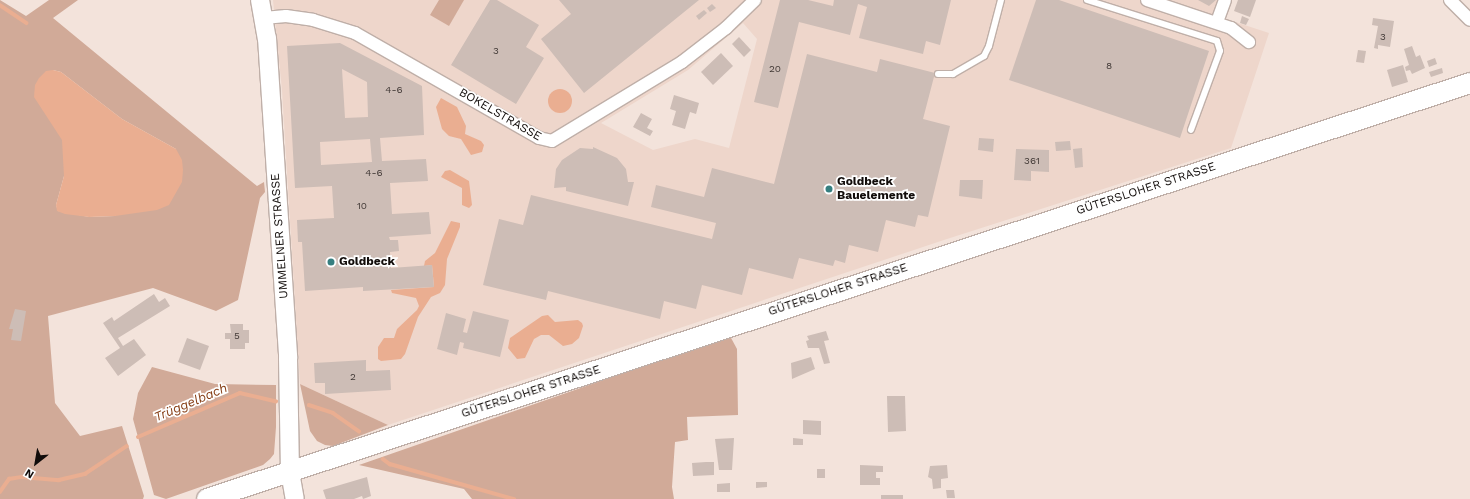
<!DOCTYPE html>
<meta charset="utf-8">
<style>
body{margin:0}
#map{position:relative;width:1470px;height:499px;overflow:hidden;background:#f3e3db;font-family:"Work Sans",sans-serif}
div>[style]{position:absolute}
.built>*{inset:0;background:#eed6cb}
.green>*{inset:0;background:#d1aa98}
.water>*{inset:0;background:#eaae91}
.round{border-radius:50%}
.stream>*{height:3.5px;margin:-1.75px;padding:0 1.75px;transform-origin:1.75px;border-radius:1.75px;background:#eaae91}
.building>*{inset:0;background:#cdbdb6}
.roads{filter:drop-shadow(1px 0 #bfafa8) drop-shadow(-1px 0 #bfafa8) drop-shadow(0 1px #bfafa8) drop-shadow(0 -1px #bfafa8)}
.lane>*{height:6px;margin:-3px;padding:0 3px;transform-origin:3px;border-radius:3px;background:#fff}
.street>*{height:12px;margin:-6px;padding:0 6px;transform-origin:6px;border-radius:6px;background:#fff}
.secondary>*{height:18px;margin:-9px;padding:0 9px;transform-origin:9px;border-radius:9px;background:#fff}
.primary>*{height:20px;margin:-10px;padding:0 10px;transform-origin:10px;border-radius:10px;background:#fff}
.dots>*{width:11px;height:11px;translate:-50% -50%;box-sizing:border-box;border:2px solid #fff;border-radius:50%}
span{translate:-50% -50%;white-space:nowrap;text-align:center;line-height:1.15;-webkit-text-stroke:3.5px #fff;paint-order:stroke}
.number-label{font-size:10px;color:#403835}
.number-label span{-webkit-text-stroke-width:0}
.street-label{font-size:12px;color:#110c0a}
.poi-label{font-size:12px;color:#110c0a;font-weight:700}
.left{translate:0 -50%;text-align:left}
.water-label{font-size:13px;color:#853d14;font-style:italic}
.north{position:absolute;left:16px;top:443px;width:40px;height:40px;-webkit-text-stroke:3px #fff;paint-order:stroke;rotate:211deg;font-size:11px;font-weight:700;line-height:16px;text-align:center;color:#110c0a}
.north::after{content:'';display:block;margin:auto;width:14px;height:18px;background:#110c0a;clip-path:polygon(50% 0,100% 100%,50% 72%,0 100%)}
</style>
<div id="map">
<div class="built">
<div style="clip-path:polygon(evenodd,273px 0,1220px 0,1214px 15px,1269px 33px,1231px 148px,947px 239px,388px 425px,300px 384px,282px 90px,273px 0,743px 23px,757px 39px,729px 148px,695px 139px,653px 150px,601px 123px,688px 70px,743px 23px)"></div>
</div>
<div class="green">
<div style="clip-path:polygon(evenodd,0 0,26px 16px,49px 0,78px 0,53px 18px,257px 186px,264px 182px,265px 192px,260px 198px,238px 300px,216px 311px,153px 288px,48px 316px,55px 403px,80px 436px,122px 426px,144px 496px,143px 499px,0 499px,0 0,53px 70px,61px 72px,122px 119px,176px 149px,115px 216px,89px 217px,58px 211px,56px 205px,64px 176px,65px 157px,53px 70px)"></div>
<div style="clip-path:polygon(439px 0,464px 0,449px 26px,430px 15px)"></div>
<div style="clip-path:polygon(730px 336px,737px 349px,738px 415px,687px 417px,688px 440px,675px 442px,672px 487px,674px 499px,472px 499px,464px 489px,359px 465px)"></div>
<div style="clip-path:polygon(152px 367px,215px 384px,276px 385px,276px 427px,274px 454px,270px 459px,263px 465px,166px 499px,154px 495px,133px 419px,138px 393px)"></div>
<div style="clip-path:polygon(300px 384px,388px 425px,333px 446px,325px 445px,317px 441px,310px 431px)"></div>
</div>
<div class="water">
<div style="clip-path:polygon(53px 70px,61px 72px,122px 119px,176px 149px,182px 160px,183px 170px,182px 182px,169px 205px,157px 210px,115px 216px,89px 217px,65px 214px,57px 211px,56px 205px,64px 176px,62px 140px,34px 97px,35px 85px,39px 78px,46px 71px)"></div>
<div class="round" style="left:548px;top:89px;width:24px;height:24px"></div>
<div style="clip-path:polygon(441px 98px,457px 107px,466px 126px,465px 134px,481px 141px,484px 145px,482px 152px,471px 155px,461px 139px,449px 136px,442px 129px,436px 107px)"></div>
<div style="clip-path:polygon(450px 170px,469px 181px,472px 205px,469px 208px,462px 205px,462px 188px,441px 177px,445px 171px)"></div>
<div style="clip-path:polygon(451px 221px,460px 223px,460px 227px,447px 259px,445px 285px,440px 293px,431px 297px,418px 317px,405px 354px,401px 359px,381px 361px,378px 359px,378px 347px,384px 338px,394px 338px,397px 329px,417px 310px,419px 306px,416px 298px,392px 293px,391px 290px,434px 287px,432px 265px,424px 266px,425px 261px,435px 253px)"></div>
<div style="clip-path:polygon(548px 315px,555px 322px,578px 320px,582px 323px,583px 326px,579px 338px,572px 344px,563px 346px,549px 335px,541px 335px,534px 339px,525px 358px,517px 359px,508px 348px,510px 338px,542px 316px)"></div>
</div>
<div class="stream">
<div style="left:0;top:5px;width:32px;rotate:34deg"></div>
<div style="left:309px;top:405px;width:25px;rotate:18deg"></div>
<div style="left:333px;top:413px;width:32px;rotate:35deg"></div>
<div style="left:138px;top:437px;width:111px;rotate:-23.3deg"></div>
<div style="left:240px;top:393px;width:37px;rotate:13deg"></div>
<div style="left:383px;top:459px;width:9px;rotate:36deg"></div>
<div style="left:390px;top:464px;width:129px;rotate:15.8deg"></div>
<div style="left:0;top:492px;width:16px;rotate:-55deg"></div>
<div style="left:9px;top:479px;width:13px;rotate:-9deg"></div>
<div style="left:22px;top:477px;width:37px;rotate:5deg"></div>
<div style="left:59px;top:480px;width:27px;rotate:-13deg"></div>
<div style="left:85px;top:474px;width:50px;rotate:-33.7deg"></div>
</div>
<div class="building">
<div style="clip-path:polygon(490px 0,497px 0,539px 25px,526px 47px,544px 58px,516px 104px,451px 65px)"></div>
<div style="clip-path:polygon(559px 0,699px 0,584px 93px,541px 39px,571px 14px)"></div>
<div style="clip-path:polygon(780px 0,808px 0,833px 6px,834px 0,951px 0,940px 45px,926px 41px,923px 54px,859px 38px,867px 7px,858px 4px,850px 35px,799px 22px,778px 108px,754px 102px)"></div>
<div style="clip-path:polygon(1036px 0,1059px 0,1209px 51px,1180px 138px,1009px 80px)"></div>
<div style="clip-path:polygon(1198px 0,1216px 0,1209px 6px)"></div>
<div style="clip-path:polygon(1238px 0,1256px 0,1250px 17px,1234px 11px)"></div>
<div style="clip-path:polygon(712px 4px,716px 8px,710px 12px,707px 8px)"></div>
<div style="clip-path:polygon(704px 10px,707px 13px,699px 20px,696px 16px)"></div>
<div style="clip-path:polygon(1242px 16px,1249px 19px,1246px 25px,1240px 23px)"></div>
<div style="clip-path:polygon(1373px 18px,1394px 21px,1390px 47px,1378px 45px,1378px 49px,1374px 48px,1378px 26px,1372px 25px)"></div>
<div style="clip-path:polygon(739px 37px,751px 50px,744px 57px,732px 44px)"></div>
<div style="clip-path:polygon(evenodd,340px 43px,422px 86px,424px 135px,380px 138px,382px 161px,426px 159px,428px 181px,390px 183px,392px 214px,429px 212px,431px 234px,389px 237px,390px 240px,398px 240px,399px 251px,390px 252px,391px 268px,432px 265px,434px 287px,363px 291px,363px 287px,305px 291px,302px 242px,298px 242px,297px 220px,334px 218px,332px 186px,295px 188px,287px 46px,340px 43px,342px 69px,367px 82px,368px 117px,345px 118px,342px 69px,340px 43px,370px 139px,372px 162px,321px 165px,320px 142px,370px 139px)"></div>
<div style="clip-path:polygon(1412px 46px,1416px 57px,1420px 55px,1425px 68px,1412px 74px,1410px 70px,1406px 71px,1405px 67px,1409px 65px,1404px 49px)"></div>
<div style="clip-path:polygon(1358px 50px,1366px 51px,1364px 63px,1356px 62px)"></div>
<div style="clip-path:polygon(721px 53px,733px 66px,713px 85px,701px 72px)"></div>
<div style="clip-path:polygon(807px 54px,877px 72px,880px 59px,935px 73px,923px 119px,950px 126px,928px 217px,918px 215px,915px 227px,886px 220px,878px 252px,849px 245px,845px 263px,835px 260px,833px 266px,799px 258px,793px 279px,749px 268px,742px 295px,702px 285px,696px 309px,664px 301px,660px 319px,548px 291px,546px 300px,483px 285px,499px 219px,523px 225px,531px 195px,712px 239px,716px 223px,651px 207px,656px 185px,704px 197px,712px 168px,774px 184px)"></div>
<div style="clip-path:polygon(1435px 58px,1437px 64px,1429px 67px,1427px 61px)"></div>
<div style="clip-path:polygon(1403px 65px,1408px 82px,1392px 87px,1387px 70px)"></div>
<div style="clip-path:polygon(1442px 68px,1443px 73px,1431px 77px,1429px 72px)"></div>
<div style="clip-path:polygon(674px 95px,699px 103px,696px 114px,690px 112px,685px 129px,672px 125px,676px 111px,670px 109px)"></div>
<div style="clip-path:polygon(641px 113px,652px 119px,647px 128px,653px 131px,650px 136px,633px 127px)"></div>
<div style="clip-path:polygon(979px 138px,994px 139px,993px 152px,978px 150px)"></div>
<div style="clip-path:polygon(1070px 141px,1071px 150px,1056px 151px,1055px 142px)"></div>
<div style="clip-path:polygon(593px 147px,617px 158px,626px 169px,628px 182px,634px 182px,628px 206px,566px 191px,566px 187px,554px 188px,556px 169px,562px 160px,580px 148px,593px 149px)"></div>
<div style="clip-path:polygon(1082px 148px,1083px 167px,1075px 168px,1073px 149px)"></div>
<div style="clip-path:polygon(1016px 149px,1049px 150px,1049px 172px,1031px 171px,1031px 181px,1014px 180px)"></div>
<div style="clip-path:polygon(960px 180px,983px 180px,982px 199px,959px 196px)"></div>
<div style="clip-path:polygon(154px 294px,159px 302px,165px 298px,170px 306px,118px 338px,123px 346px,134px 339px,146px 355px,118px 376px,105px 358px,120px 348px,103px 323px,112px 317px,114px 321px)"></div>
<div style="clip-path:polygon(15px 309px,26px 311px,21px 341px,11px 340px,13px 329px,9px 329px)"></div>
<div style="clip-path:polygon(473px 311px,509px 320px,500px 357px,463px 348px,464px 343px,460px 342px,457px 355px,437px 349px,446px 313px,466px 319px,463px 332px,467px 333px)"></div>
<div style="clip-path:polygon(230px 324px,243px 324px,243px 330px,249px 330px,249px 343px,245px 343px,245px 349px,230px 349px,230px 339px,225px 339px,225px 333px,231px 333px)"></div>
<div style="clip-path:polygon(826px 331px,829px 340px,824px 341px,830px 363px,824px 364px,819px 348px,808px 348px,806px 341px,809px 340px,807px 336px)"></div>
<div style="clip-path:polygon(187px 338px,209px 346px,200px 370px,178px 362px)"></div>
<div style="clip-path:polygon(811px 357px,815px 369px,792px 379px,791px 363px)"></div>
<div style="clip-path:polygon(366px 360px,366px 371px,390px 370px,391px 390px,325px 394px,325px 383px,315px 383px,314px 363px)"></div>
<div style="clip-path:polygon(887px 396px,905px 396px,906px 431px,888px 432px)"></div>
<div style="clip-path:polygon(803px 420px,821px 421px,821px 435px,803px 434px)"></div>
<div style="clip-path:polygon(734px 438px,732px 470px,719px 470px,715px 439px)"></div>
<div style="clip-path:polygon(793px 438px,803px 439px,803px 445px,793px 445px)"></div>
<div style="clip-path:polygon(706px 462px,714px 462px,714px 475px,693px 476px,692px 463px)"></div>
<div style="clip-path:polygon(860px 465px,883px 466px,883px 472px,876px 472px,876px 478px,880px 478px,880px 485px,860px 485px)"></div>
<div style="clip-path:polygon(947px 465px,948px 478px,941px 479px,941px 488px,933px 489px,932px 479px,928px 477px,930px 466px)"></div>
<div style="clip-path:polygon(817px 469px,825px 469px,825px 478px,817px 478px)"></div>
<div style="clip-path:polygon(367px 477px,371px 496px,363px 499px,362px 496px,354px 499px,326px 499px,323px 490px)"></div>
<div style="clip-path:polygon(756px 482px,767px 482px,767px 487px,756px 488px)"></div>
<div style="clip-path:polygon(730px 483px,730px 492px,717px 492px,717px 484px)"></div>
<div style="clip-path:polygon(946px 490px,954px 490px,955px 498px,947px 498px)"></div>
<div style="clip-path:polygon(881px 495px,903px 495px,903px 499px,881px 499px)"></div>
</div>
<div class="roads">
<div class="lane">
<div style="left:1087px;top:0;width:136px;rotate:17.5deg"></div>
<div style="left:1217px;top:41px;width:10px;rotate:73deg"></div>
<div style="left:1220px;top:51px;width:84px;rotate:110.2deg"></div>
<div style="left:938px;top:74px;width:15px"></div>
<div style="left:953px;top:74px;width:36px;rotate:-30deg"></div>
<div style="left:984px;top:56px;width:11px;rotate:-63deg"></div>
<div style="left:989px;top:46px;width:48px;rotate:-75.4deg"></div>
</div>
<div class="street">
<div style="left:1147px;top:0;width:89px;rotate:18.4deg"></div>
<div style="left:1231px;top:28px;width:23px;rotate:38deg"></div>
<div style="left:1450px;top:0;width:28px;rotate:45deg"></div>
<div style="left:264px;top:18px;width:22px;rotate:-5deg"></div>
<div style="left:286px;top:16px;width:27px;rotate:8deg"></div>
<div style="left:313px;top:20px;width:44px;rotate:17.2deg"></div>
<div style="left:355px;top:33px;width:212px;rotate:29.7deg"></div>
<div style="left:539px;top:138px;width:13px;rotate:13deg"></div>
<div style="left:552px;top:141px;width:152px;rotate:-31.3deg"></div>
<div style="left:682px;top:62px;width:56px;rotate:-37.7deg"></div>
<div style="left:726px;top:28px;width:40px;rotate:-44deg"></div>
<div style="left:1217px;top:22px;width:23px;rotate:-70deg"></div>
</div>
<div class="secondary">
<div style="left:260px;top:0;width:39px;rotate:80deg"></div>
<div style="left:267px;top:38px;width:321px;rotate:86.2deg"></div>
<div style="left:288px;top:358px;width:114px;rotate:89deg"></div>
<div style="left:290px;top:472px;width:27px;rotate:80deg"></div>
</div>
<div class="primary">
<div style="left:207px;top:499px;width:1330px;rotate:-18.23deg"></div>
</div>
</div>
<div class="dots">
<div style="left:829px;top:189px;background:#367f80"></div>
<div style="left:331px;top:262px;background:#367f80"></div>
</div>
<div class="number-label">
<span style="left:1383px;top:37px">3</span>
<span style="left:496px;top:51px">3</span>
<span style="left:1109px;top:66px">8</span>
<span style="left:775px;top:69px">20</span>
<span style="left:394px;top:90px">4-6</span>
<span style="left:1032px;top:161px">361</span>
<span style="left:374px;top:173px">4-6</span>
<span style="left:362px;top:206px">10</span>
<span style="left:237px;top:336px">5</span>
<span style="left:353px;top:377px">2</span>
</div>
<div class="street-label">
<span style="left:500px;top:115px;rotate:30deg">BOKELSTRASSE</span>
<span style="left:1146px;top:189px;rotate:-18deg">GÜTERSLOHER STRASSE</span>
<span style="left:280px;top:236px;rotate:-94deg">UMMELNER STRASSE</span>
<span style="left:838px;top:290px;rotate:-18deg">GÜTERSLOHER STRASSE</span>
<span style="left:531px;top:392px;rotate:-18deg">GÜTERSLOHER STRASSE</span>
</div>
<div class="poi-label">
<span class="left" style="left:837px;top:189px">Goldbeck<br>Bauelemente</span>
<span class="left" style="left:339px;top:262px">Goldbeck</span>
</div>
<div class="water-label">
<span style="left:191px;top:403px;rotate:-23deg">Trüggelbach</span>
</div>
<div class="north">N</div>
</div>
